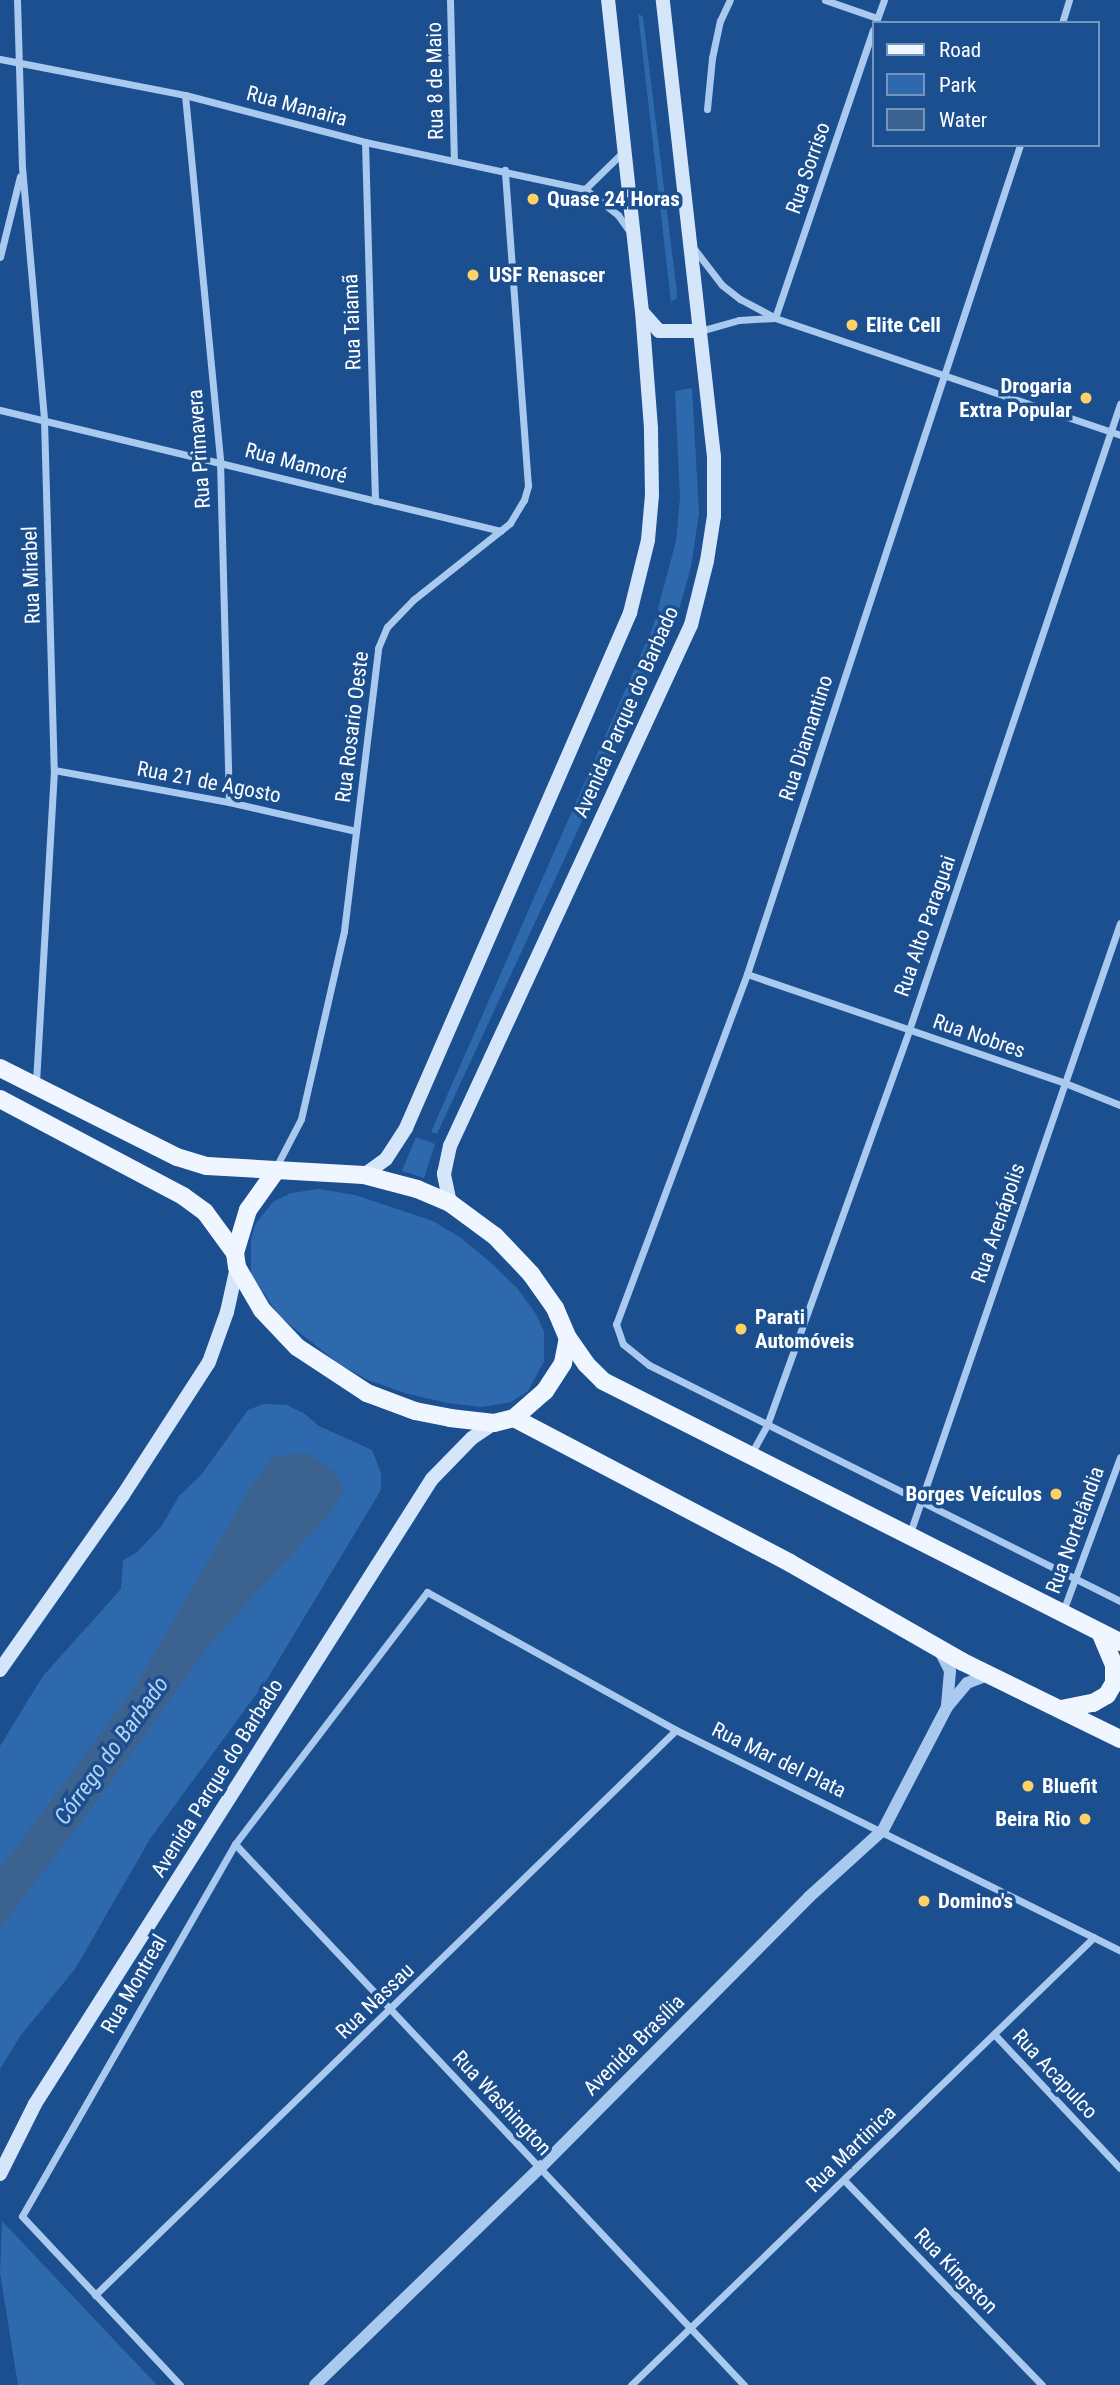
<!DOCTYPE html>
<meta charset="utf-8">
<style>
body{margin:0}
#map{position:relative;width:1120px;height:2385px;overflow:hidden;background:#1b4f8f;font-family:"Roboto Condensed",sans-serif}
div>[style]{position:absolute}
.green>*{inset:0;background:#2e69ad}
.water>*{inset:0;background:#3c6290}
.minor>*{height:7px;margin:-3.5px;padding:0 3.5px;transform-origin:3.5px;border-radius:3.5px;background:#a9c9ee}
.tertiary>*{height:12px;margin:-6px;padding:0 6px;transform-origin:6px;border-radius:6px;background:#a9c9ee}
.secondary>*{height:14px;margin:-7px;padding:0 7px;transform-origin:7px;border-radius:7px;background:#d6e6fa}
.primary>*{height:18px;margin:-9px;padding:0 9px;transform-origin:9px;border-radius:9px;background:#f0f6ff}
.dots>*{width:19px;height:19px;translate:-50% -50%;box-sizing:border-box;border:4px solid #1b4f8f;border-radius:50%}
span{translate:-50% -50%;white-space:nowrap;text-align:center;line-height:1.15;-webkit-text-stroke:7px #1b4f8f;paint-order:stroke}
.street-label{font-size:21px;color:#fff}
.poi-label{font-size:21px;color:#fff;font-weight:700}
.left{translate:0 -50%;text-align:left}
.right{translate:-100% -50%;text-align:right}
.water-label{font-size:23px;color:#b5d3f5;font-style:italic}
.legend{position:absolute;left:872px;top:21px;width:228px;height:126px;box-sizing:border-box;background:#1b4f8f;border:2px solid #7695bc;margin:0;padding:9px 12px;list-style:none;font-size:21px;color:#fff}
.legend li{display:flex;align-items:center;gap:14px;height:35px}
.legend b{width:35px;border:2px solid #7695bc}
</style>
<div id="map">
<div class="green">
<div style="clip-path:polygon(638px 13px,643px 17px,677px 293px,677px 298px,671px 302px)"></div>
<div style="clip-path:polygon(692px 388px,699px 513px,691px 567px,677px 616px,437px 1134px,431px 1132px,653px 627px,676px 541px,680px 497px,675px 391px)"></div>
<div style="clip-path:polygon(416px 1137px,435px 1144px,424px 1178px,402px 1171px)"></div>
<div style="clip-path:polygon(319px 1189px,355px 1195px,433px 1221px,461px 1238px,489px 1261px,517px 1288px,536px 1314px,544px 1332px,544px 1361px,528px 1391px,511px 1402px,482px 1407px,447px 1403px,405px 1393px,368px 1380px,339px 1364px,280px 1317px,251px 1275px,251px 1239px,256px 1223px,273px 1202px,291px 1193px)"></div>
<div style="clip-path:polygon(264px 1404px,287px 1405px,305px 1414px,319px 1426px,372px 1450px,381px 1473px,381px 1490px,266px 1681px,150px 1839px,75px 1969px,21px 2035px,0 2069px,0 1746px,43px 1676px,121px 1589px,123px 1560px,136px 1553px,161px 1527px,179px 1496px,201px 1475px,248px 1410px)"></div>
<div style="clip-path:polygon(2px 2221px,119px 2345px,157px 2385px,18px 2385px,0 2273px)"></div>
</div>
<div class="water">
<div style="clip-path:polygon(298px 1453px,310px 1454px,334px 1471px,344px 1489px,330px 1513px,213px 1640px,106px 1789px,0 1929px,0 1869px,135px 1687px,253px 1483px,272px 1458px)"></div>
</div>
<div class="minor">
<div style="left:17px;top:0;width:167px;rotate:88.3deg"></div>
<div style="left:22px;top:167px;width:254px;rotate:85deg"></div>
<div style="left:44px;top:420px;width:350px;rotate:88.4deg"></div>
<div style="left:54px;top:770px;width:316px;rotate:93.3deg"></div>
<div style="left:450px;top:0;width:160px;rotate:88.6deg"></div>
<div style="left:825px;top:0;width:55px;rotate:19.1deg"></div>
<div style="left:876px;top:22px;width:23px;rotate:-70deg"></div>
<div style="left:1062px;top:23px;width:24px;rotate:-73deg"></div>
<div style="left:873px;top:30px;width:304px;rotate:108.8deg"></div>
<div style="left:775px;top:318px;width:364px;rotate:18.7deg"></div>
<div style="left:0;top:59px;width:188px;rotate:11deg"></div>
<div style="left:185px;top:95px;width:186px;rotate:14.6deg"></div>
<div style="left:365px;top:142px;width:225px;rotate:12.1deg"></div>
<div style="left:585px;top:189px;width:42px;rotate:38.2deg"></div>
<div style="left:618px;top:215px;width:19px;rotate:55deg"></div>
<div style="left:185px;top:95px;width:368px;rotate:84.5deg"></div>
<div style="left:220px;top:461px;width:341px;rotate:88.5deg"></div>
<div style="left:707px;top:109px;width:51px;rotate:-84.4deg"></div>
<div style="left:712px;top:58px;width:38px;rotate:-78deg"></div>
<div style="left:720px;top:21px;width:23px;rotate:-65deg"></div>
<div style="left:365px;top:142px;width:359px;rotate:88.4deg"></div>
<div style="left:1020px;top:145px;width:873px;rotate:108.23deg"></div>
<div style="left:747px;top:974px;width:374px;rotate:110.5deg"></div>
<div style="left:616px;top:1324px;width:21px;rotate:71deg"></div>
<div style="left:623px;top:1344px;width:33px;rotate:39deg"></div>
<div style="left:649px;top:1365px;width:527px;rotate:26.61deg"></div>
<div style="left:585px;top:189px;width:53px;rotate:-44.2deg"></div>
<div style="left:695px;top:250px;width:44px;rotate:52.4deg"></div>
<div style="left:722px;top:285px;width:23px;rotate:38deg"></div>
<div style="left:740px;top:299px;width:40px;rotate:28deg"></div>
<div style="left:775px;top:318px;width:36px;rotate:177deg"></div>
<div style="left:739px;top:320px;width:41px;rotate:164.2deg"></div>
<div style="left:0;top:257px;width:83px;rotate:-76.1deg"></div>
<div style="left:0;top:410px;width:515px;rotate:13.58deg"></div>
<div style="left:54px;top:770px;width:178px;rotate:10.4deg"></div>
<div style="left:229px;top:802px;width:130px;rotate:12.9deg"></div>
<div style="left:747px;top:974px;width:336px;rotate:18.9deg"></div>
<div style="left:1065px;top:1083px;width:59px;rotate:21.8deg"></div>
<div style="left:275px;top:1169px;width:56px;rotate:-62.5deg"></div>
<div style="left:301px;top:1119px;width:193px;rotate:-77.1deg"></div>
<div style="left:344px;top:931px;width:285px;rotate:-83.1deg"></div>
<div style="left:378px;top:648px;width:23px;rotate:-67deg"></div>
<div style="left:387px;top:627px;width:37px;rotate:-46deg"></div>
<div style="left:413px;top:600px;width:124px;rotate:-38.4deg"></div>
<div style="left:510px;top:523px;width:27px;rotate:-59deg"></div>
<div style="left:524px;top:500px;width:15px;rotate:-74deg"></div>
<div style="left:528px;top:486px;width:317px;rotate:-94.2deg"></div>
<div style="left:751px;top:1454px;width:33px;rotate:-61deg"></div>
<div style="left:767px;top:1425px;width:420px;rotate:-70.2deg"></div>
<div style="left:909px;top:1030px;width:661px;rotate:-71.37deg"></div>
<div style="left:910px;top:1533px;width:645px;rotate:-71deg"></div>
<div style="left:1062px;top:1614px;width:167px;rotate:-69.7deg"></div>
<div style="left:235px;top:1844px;width:743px;rotate:46.75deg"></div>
<div style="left:994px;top:2034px;width:184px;rotate:46.8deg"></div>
<div style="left:844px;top:2180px;width:285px;rotate:46deg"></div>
<div style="left:95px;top:2295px;width:810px;rotate:-44.2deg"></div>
<div style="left:180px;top:2385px;width:231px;rotate:-133.1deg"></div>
<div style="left:22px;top:2216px;width:429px;rotate:-60.2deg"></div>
<div style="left:235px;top:1844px;width:317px;rotate:-52.7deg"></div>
<div style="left:427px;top:1592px;width:285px;rotate:29deg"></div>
<div style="left:676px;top:1730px;width:496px;rotate:26.4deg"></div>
<div style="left:631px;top:2385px;width:644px;rotate:-44.06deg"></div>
</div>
<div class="tertiary">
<div style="left:940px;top:1651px;width:22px;rotate:63deg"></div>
<div style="left:950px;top:1671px;width:36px;rotate:95deg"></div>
<div style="left:315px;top:2385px;width:313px;rotate:-44deg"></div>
<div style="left:540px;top:2168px;width:382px;rotate:-45.2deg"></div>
<div style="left:809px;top:1897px;width:100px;rotate:-42.2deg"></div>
<div style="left:883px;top:1830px;width:139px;rotate:-62.5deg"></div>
<div style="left:947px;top:1707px;width:31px;rotate:-50deg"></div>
<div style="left:967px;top:1683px;width:19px;rotate:-21deg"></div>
<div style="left:985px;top:1676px;width:7px"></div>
</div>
<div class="secondary">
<div style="left:643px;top:313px;width:24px;rotate:48deg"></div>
<div style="left:659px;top:331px;width:41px"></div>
<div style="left:364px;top:1175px;width:27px;rotate:-36deg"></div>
<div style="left:386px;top:1159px;width:37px;rotate:-57deg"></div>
<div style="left:406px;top:1128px;width:562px;rotate:-66.49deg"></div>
<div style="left:630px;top:613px;width:75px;rotate:-76.1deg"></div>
<div style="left:648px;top:540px;width:45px;rotate:-84.9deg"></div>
<div style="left:652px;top:495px;width:67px;rotate:-90.9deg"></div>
<div style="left:651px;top:428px;width:116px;rotate:-94.4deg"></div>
<div style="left:642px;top:312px;width:314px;rotate:-96.2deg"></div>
<div style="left:450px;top:1203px;width:30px;rotate:-102deg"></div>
<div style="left:444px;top:1174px;width:29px;rotate:-78deg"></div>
<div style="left:450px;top:1146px;width:574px;rotate:-65.18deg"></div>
<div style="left:691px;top:625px;width:66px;rotate:-76deg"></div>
<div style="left:707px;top:561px;width:46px;rotate:-81.2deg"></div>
<div style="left:714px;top:516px;width:59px;rotate:-90deg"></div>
<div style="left:714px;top:457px;width:460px;rotate:-96.4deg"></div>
<div style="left:0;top:1670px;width:214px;rotate:-54.9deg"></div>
<div style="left:123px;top:1495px;width:158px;rotate:-57.1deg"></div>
<div style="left:209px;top:1362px;width:53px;rotate:-70.2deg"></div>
<div style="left:227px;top:1312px;width:46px;rotate:-77.5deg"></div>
<div style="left:0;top:2174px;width:78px;rotate:-63.4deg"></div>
<div style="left:35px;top:2104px;width:740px;rotate:-57.58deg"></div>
<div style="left:432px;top:1479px;width:57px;rotate:-45.7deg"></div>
<div style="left:472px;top:1438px;width:27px;rotate:-34deg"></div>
</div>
<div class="primary">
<div style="left:0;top:1068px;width:198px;rotate:26.7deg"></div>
<div style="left:177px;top:1157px;width:31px;rotate:17deg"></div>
<div style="left:207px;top:1166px;width:157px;rotate:3.3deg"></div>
<div style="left:364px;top:1175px;width:55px;rotate:14.8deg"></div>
<div style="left:417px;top:1189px;width:36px;rotate:23deg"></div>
<div style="left:450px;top:1203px;width:56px;rotate:36.3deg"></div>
<div style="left:495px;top:1236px;width:52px;rotate:46.5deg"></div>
<div style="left:531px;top:1274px;width:42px;rotate:54.8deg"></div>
<div style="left:555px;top:1308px;width:33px;rotate:67deg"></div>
<div style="left:568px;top:1338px;width:32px;rotate:55deg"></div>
<div style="left:586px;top:1364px;width:24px;rotate:45deg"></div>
<div style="left:603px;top:1381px;width:579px;rotate:26.79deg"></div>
<div style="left:0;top:1099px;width:207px;rotate:27.9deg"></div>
<div style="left:183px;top:1196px;width:27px;rotate:36deg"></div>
<div style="left:205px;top:1212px;width:51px;rotate:53.8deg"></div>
<div style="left:235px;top:1253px;width:14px;rotate:82deg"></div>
<div style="left:237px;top:1267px;width:50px;rotate:59.8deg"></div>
<div style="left:262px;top:1310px;width:51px;rotate:46.6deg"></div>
<div style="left:297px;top:1347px;width:84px;rotate:33.3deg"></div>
<div style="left:367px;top:1393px;width:51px;rotate:20.6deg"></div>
<div style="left:415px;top:1411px;width:36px;rotate:11deg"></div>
<div style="left:450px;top:1418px;width:44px;rotate:6.5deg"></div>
<div style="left:494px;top:1423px;width:21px;rotate:-14deg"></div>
<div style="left:514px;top:1418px;width:41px;rotate:-41.1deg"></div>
<div style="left:545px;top:1391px;width:33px;rotate:-57deg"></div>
<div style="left:563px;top:1363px;width:25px;rotate:-79deg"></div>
<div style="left:235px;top:1253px;width:45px;rotate:-73.2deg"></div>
<div style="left:248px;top:1210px;width:47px;rotate:-54.6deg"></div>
<div style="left:514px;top:1418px;width:312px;rotate:27.7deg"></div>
<div style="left:790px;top:1563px;width:199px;rotate:29.8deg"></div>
<div style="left:963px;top:1662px;width:175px;rotate:26.1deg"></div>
<div style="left:1061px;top:1709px;width:33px;rotate:-11deg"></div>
<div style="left:1093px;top:1703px;width:16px;rotate:-30deg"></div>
<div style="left:1107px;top:1695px;width:14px;rotate:-60deg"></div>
<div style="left:1114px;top:1683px;width:18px;rotate:-90deg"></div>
<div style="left:1114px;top:1665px;width:34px;rotate:-113deg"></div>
</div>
<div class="dots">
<div style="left:533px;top:199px;background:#ffd166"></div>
<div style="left:473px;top:275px;background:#ffd166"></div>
<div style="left:852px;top:325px;background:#ffd166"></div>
<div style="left:1086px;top:398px;background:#ffd166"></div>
<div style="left:741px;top:1329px;background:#ffd166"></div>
<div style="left:1056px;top:1494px;background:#ffd166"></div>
<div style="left:1028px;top:1786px;background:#ffd166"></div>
<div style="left:1085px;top:1819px;background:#ffd166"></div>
<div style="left:924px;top:1901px;background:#ffd166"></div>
</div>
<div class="street-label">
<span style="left:435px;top:81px;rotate:-91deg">Rua 8 de Maio</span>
<span style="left:297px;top:106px;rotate:15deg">Rua Manaira</span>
<span style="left:808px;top:168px;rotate:-71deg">Rua Sorriso</span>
<span style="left:352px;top:322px;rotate:-92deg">Rua Taiamã</span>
<span style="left:199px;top:449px;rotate:-94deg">Rua Primavera</span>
<span style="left:296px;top:463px;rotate:15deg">Rua Mamoré</span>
<span style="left:31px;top:575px;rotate:-92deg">Rua Mirabel</span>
<span style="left:626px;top:712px;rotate:-66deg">Avenida Parque do Barbado</span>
<span style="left:352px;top:727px;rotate:-83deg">Rua Rosario Oeste</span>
<span style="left:806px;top:738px;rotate:-72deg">Rua Diamantino</span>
<span style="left:209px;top:782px;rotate:11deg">Rua 21 de Agosto</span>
<span style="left:925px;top:926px;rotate:-71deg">Rua Alto Paraguai</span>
<span style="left:979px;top:1036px;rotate:19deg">Rua Nobres</span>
<span style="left:998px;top:1223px;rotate:-71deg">Rua Arenápolis</span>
<span style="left:1075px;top:1530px;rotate:-70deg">Rua Nortelândia</span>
<span style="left:779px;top:1760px;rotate:26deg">Rua Mar del Plata</span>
<span style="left:217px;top:1778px;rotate:-58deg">Avenida Parque do Barbado</span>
<span style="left:134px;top:1984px;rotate:-60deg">Rua Montreal</span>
<span style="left:375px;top:2001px;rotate:-44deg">Rua Nassau</span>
<span style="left:634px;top:2045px;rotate:-45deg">Avenida Brasília</span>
<span style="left:1055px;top:2074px;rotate:47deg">Rua Acapulco</span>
<span style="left:502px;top:2103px;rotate:47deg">Rua Washington</span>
<span style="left:851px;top:2149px;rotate:-44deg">Rua Martinica</span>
<span style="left:956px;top:2271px;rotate:46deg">Rua Kingston</span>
</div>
<div class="poi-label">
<span class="left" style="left:547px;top:199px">Quase 24 Horas</span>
<span class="left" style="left:489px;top:275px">USF Renascer</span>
<span class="left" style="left:866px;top:325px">Elite Cell</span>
<span class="right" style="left:1072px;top:398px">Drogaria<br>Extra Popular</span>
<span class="left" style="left:755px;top:1329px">Parati<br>Automóveis</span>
<span class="right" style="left:1042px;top:1494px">Borges Veículos</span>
<span class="left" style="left:1042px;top:1786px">Bluefit</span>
<span class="right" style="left:1071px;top:1819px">Beira Rio</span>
<span class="left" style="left:938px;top:1901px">Domino's</span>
</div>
<div class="water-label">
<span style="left:112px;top:1751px;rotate:-54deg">Córrego do Barbado</span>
</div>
<ul class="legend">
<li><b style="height:9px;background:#f0f6ff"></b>Road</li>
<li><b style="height:19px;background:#2e69ad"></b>Park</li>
<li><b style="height:19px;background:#3c6290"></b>Water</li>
</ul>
</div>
